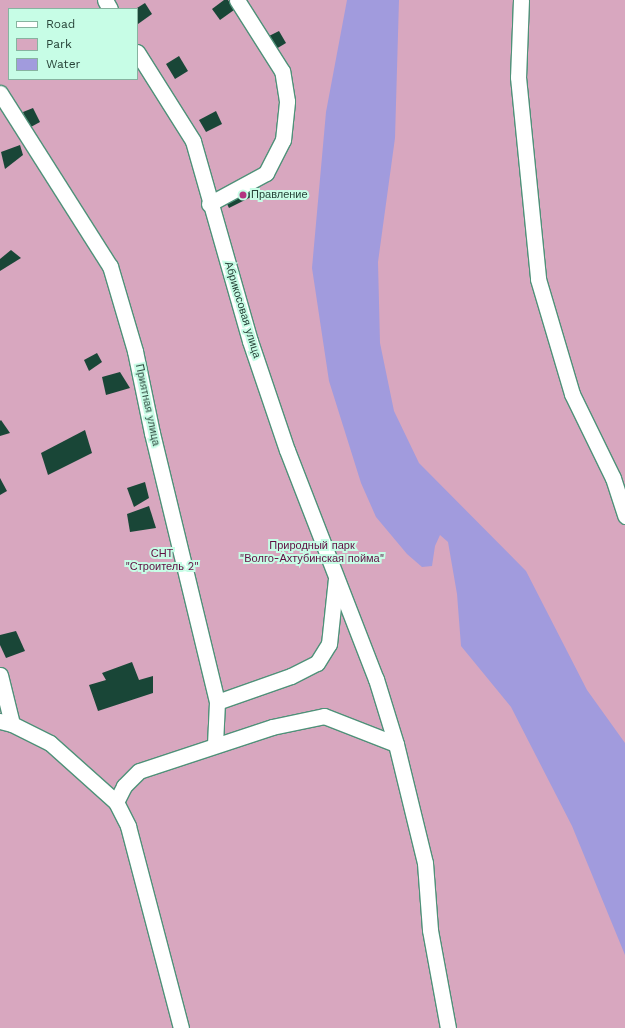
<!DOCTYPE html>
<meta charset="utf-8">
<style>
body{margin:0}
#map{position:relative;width:625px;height:1028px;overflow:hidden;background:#aef3d7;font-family:"Work Sans",sans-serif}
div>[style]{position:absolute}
.green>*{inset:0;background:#d8a7bf}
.water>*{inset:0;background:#a19bdd}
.building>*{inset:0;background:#194637}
.roads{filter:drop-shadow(1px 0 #4f9179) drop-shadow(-1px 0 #4f9179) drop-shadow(0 1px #4f9179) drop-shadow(0 -1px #4f9179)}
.minor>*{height:15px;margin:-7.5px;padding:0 7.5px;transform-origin:7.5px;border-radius:7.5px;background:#fff}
.dots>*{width:11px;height:11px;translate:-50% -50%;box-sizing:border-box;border:2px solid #c7fde6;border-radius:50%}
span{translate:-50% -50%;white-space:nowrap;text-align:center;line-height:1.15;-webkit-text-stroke:4px #c7fde6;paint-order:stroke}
.poi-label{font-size:11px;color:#274338}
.left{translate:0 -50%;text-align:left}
.street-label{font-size:11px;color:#274338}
.park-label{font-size:11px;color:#600e42}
.legend{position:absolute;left:8px;top:8px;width:130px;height:72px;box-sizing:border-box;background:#c7fde6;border:1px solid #87b3a0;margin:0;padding:5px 7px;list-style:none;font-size:12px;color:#274338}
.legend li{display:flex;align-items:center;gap:8px;height:20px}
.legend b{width:20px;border:1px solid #87b3a0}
</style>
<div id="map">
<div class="green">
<div style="clip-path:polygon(evenodd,0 0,625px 0,625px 1028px,0 1028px,0 0,9px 9px,137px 9px,137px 79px,9px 79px,9px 9px)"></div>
</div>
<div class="water">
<div style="clip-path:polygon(347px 0,399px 0,395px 138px,378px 262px,380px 343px,394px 411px,419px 463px,526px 571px,587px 690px,625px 743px,625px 955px,572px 826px,511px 707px,461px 646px,457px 594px,448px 542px,440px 535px,435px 546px,432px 566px,422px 567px,407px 554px,376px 517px,361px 483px,329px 381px,312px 268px,326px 112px)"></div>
</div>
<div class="building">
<div style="clip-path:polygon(224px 0,228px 0,234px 10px,220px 20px,212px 9px)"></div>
<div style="clip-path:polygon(145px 3px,152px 14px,138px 24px,137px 8px)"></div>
<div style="clip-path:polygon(279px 31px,286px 43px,276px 49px,269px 36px)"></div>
<div style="clip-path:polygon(179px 56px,188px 71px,175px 79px,166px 64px)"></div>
<div style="clip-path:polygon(33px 108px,40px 122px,29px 128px,23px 112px)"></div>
<div style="clip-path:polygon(216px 111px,222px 124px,206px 132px,199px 120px)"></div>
<div style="clip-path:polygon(20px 145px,23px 155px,5px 169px,1px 152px)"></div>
<div style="clip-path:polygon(256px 182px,261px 192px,229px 208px,224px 198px)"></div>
<div style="clip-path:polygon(11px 250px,21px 258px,0 271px,0 259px)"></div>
<div style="clip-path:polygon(97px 353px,102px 362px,89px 371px,84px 360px)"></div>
<div style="clip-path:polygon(120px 372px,130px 388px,106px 395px,102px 377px)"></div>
<div style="clip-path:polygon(1px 420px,10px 433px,0 436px,0 421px)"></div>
<div style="clip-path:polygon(85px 430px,92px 453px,48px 475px,41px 453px)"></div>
<div style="clip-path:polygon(0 478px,7px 491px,0 495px)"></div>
<div style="clip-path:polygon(145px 482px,149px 498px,134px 507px,127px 488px)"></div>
<div style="clip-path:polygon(149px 506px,156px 528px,130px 532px,127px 514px)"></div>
<div style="clip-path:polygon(16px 631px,25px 651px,6px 658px,0 645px,0 635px)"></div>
<div style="clip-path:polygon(132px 662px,139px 680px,153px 676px,153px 693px,98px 711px,89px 685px,106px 680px,102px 673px)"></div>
</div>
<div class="roads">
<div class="minor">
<div style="left:105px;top:0;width:10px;rotate:61deg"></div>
<div style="left:521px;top:0;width:77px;rotate:92.2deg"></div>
<div style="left:518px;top:77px;width:203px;rotate:84.3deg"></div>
<div style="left:538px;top:279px;width:120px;rotate:73.5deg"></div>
<div style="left:572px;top:394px;width:93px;rotate:64deg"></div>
<div style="left:613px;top:478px;width:40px;rotate:72deg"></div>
<div style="left:137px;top:52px;width:105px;rotate:57.8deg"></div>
<div style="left:193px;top:141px;width:208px;rotate:74.1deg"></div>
<div style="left:250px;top:341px;width:115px;rotate:71.3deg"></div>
<div style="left:287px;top:450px;width:246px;rotate:68.8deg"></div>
<div style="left:376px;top:679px;width:68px;rotate:72.9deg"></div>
<div style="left:396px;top:744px;width:122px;rotate:76.3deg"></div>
<div style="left:425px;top:863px;width:67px;rotate:85.7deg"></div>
<div style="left:430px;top:930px;width:100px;rotate:79.6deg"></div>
<div style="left:0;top:93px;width:205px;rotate:57.6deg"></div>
<div style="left:110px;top:266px;width:89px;rotate:73.6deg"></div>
<div style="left:135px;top:351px;width:84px;rotate:78.3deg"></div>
<div style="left:152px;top:433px;width:277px;rotate:76.4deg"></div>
<div style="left:217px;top:702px;width:43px;rotate:92.7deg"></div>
<div style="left:209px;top:204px;width:65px;rotate:-28.5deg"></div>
<div style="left:266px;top:173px;width:37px;rotate:-63deg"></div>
<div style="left:283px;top:140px;width:39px;rotate:-84deg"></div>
<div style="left:287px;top:101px;width:30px;rotate:-99deg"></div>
<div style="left:282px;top:71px;width:84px;rotate:-122.4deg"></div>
<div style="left:0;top:675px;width:50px;rotate:76.2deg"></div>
<div style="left:217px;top:702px;width:78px;rotate:-19.4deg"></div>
<div style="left:291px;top:676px;width:29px;rotate:-27deg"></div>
<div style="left:317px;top:663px;width:22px;rotate:-58deg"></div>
<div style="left:329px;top:644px;width:65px;rotate:-83.9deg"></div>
<div style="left:0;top:721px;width:12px;rotate:14deg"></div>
<div style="left:12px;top:724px;width:42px;rotate:26.6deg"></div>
<div style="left:50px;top:743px;width:89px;rotate:41.8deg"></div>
<div style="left:116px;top:802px;width:27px;rotate:63deg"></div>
<div style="left:128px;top:826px;width:209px;rotate:75.3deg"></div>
<div style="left:116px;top:802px;width:18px;rotate:-63deg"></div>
<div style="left:124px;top:786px;width:21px;rotate:-45deg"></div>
<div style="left:139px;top:771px;width:140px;rotate:-18.3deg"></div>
<div style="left:272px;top:727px;width:53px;rotate:-11.9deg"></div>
<div style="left:324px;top:716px;width:77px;rotate:21.3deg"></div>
</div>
</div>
<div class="dots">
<div style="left:243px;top:195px;background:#b33380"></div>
</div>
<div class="poi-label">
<span class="left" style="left:251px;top:195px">Правление</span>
</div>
<div class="street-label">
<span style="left:242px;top:310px;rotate:73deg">Абрикосовая улица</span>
<span style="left:147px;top:405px;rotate:78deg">Приятная улица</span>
</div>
<div class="park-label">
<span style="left:312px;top:553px">Природный парк<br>"Волго-Ахтубинская пойма"</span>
<span style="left:162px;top:561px">СНТ<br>"Строитель 2"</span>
</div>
<ul class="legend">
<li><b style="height:5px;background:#fff"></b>Road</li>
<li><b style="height:11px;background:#d8a7bf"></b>Park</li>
<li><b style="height:11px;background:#a19bdd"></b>Water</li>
</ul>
</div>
